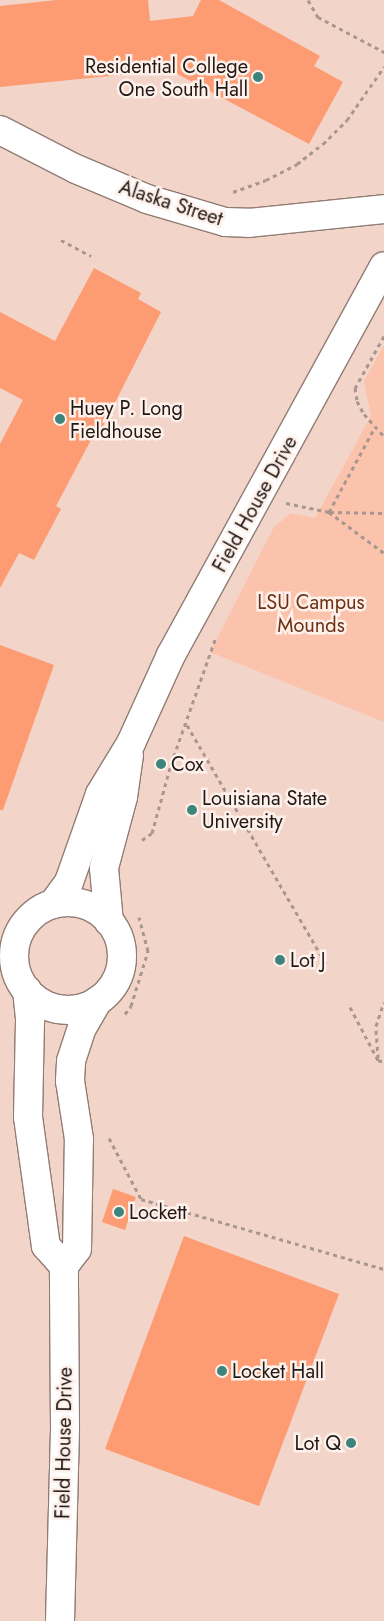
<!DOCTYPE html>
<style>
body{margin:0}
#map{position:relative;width:384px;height:1621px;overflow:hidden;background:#f7e0d7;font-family:Jost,sans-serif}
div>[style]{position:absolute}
.built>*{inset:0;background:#f3d4c8}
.green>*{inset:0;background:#fcc3ac}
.building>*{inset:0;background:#fd9b72}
.path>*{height:3px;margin-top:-1.5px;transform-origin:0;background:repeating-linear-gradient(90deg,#a89790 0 4px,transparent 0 8px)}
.roads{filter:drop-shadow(1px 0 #917c74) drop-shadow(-1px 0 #917c74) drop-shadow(0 1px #917c74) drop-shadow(0 -1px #917c74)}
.minor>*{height:28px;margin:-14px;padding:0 14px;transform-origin:14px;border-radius:14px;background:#fff}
.minor>.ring{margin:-14px;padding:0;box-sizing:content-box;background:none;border:28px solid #fff;border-radius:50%}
.dots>*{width:14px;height:14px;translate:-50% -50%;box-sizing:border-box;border:2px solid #fef0ea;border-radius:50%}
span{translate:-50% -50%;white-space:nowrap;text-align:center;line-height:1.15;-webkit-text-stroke:5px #fef0ea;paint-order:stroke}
.poi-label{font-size:20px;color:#201815}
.right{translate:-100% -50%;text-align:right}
.left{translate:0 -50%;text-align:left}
.street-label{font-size:20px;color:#201815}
.park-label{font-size:20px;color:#6d3013}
</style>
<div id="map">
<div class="built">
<div style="clip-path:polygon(0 0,384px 0,384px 1621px,0 1621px)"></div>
</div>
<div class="green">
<div style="clip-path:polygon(384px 345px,384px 722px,210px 652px,274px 527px,291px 513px,315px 518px,371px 416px,364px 381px)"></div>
</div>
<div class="building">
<div style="clip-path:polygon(57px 0,148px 0,150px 21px,193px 16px,201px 0,219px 0,320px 56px,314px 66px,343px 82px,309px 144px,170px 70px,0 87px,0 6px)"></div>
<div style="clip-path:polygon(94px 268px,141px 293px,138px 299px,161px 312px,96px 440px,92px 438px,56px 506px,61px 509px,34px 560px,19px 553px,0 588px,0 444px,23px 400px,0 388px,0 312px,55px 341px)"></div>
<div style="clip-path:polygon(0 645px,54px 665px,3px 810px,0 810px)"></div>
<div style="clip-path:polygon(113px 1189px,136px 1197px,125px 1230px,102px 1222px)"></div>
<div style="clip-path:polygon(184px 1236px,339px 1294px,259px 1506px,105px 1449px)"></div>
</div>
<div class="path">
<div style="left:308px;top:0;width:20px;rotate:60deg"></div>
<div style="left:318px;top:17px;width:75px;rotate:27.9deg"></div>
<div style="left:233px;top:192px;width:35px;rotate:-20deg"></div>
<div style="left:266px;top:180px;width:35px;rotate:-27deg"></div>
<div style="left:297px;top:164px;width:33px;rotate:-38deg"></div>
<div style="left:323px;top:144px;width:34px;rotate:-45deg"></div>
<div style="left:347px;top:120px;width:65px;rotate:-55.1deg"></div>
<div style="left:61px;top:240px;width:34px;rotate:28deg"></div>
<div style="left:384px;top:336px;width:60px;rotate:119.1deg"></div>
<div style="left:355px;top:388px;width:13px;rotate:81deg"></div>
<div style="left:357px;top:401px;width:15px;rotate:62deg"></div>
<div style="left:364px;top:414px;width:30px;rotate:48deg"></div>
<div style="left:286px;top:503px;width:44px;rotate:11.8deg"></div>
<div style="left:329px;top:512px;width:97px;rotate:-61.6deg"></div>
<div style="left:329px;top:512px;width:69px;rotate:36.7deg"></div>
<div style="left:330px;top:512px;width:54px;rotate:1.1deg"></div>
<div style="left:187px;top:725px;width:279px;rotate:59.8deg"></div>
<div style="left:142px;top:840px;width:12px;rotate:-35deg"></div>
<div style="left:152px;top:833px;width:72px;rotate:-74.6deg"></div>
<div style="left:171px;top:764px;width:135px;rotate:-70.5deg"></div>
<div style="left:350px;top:1007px;width:60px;rotate:62.2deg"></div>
<div style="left:378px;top:1060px;width:6px;rotate:18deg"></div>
<div style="left:125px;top:1014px;width:10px;rotate:-53deg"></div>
<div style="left:131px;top:1006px;width:58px;rotate:-72.8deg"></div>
<div style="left:148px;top:951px;width:35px;rotate:-105deg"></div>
<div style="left:378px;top:1058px;width:32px;rotate:-94deg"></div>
<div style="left:376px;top:1026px;width:25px;rotate:-72deg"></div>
<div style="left:109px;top:1138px;width:69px;rotate:62.3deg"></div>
<div style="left:141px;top:1199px;width:253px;rotate:16.1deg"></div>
</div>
<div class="roads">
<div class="minor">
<div style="left:0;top:130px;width:85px;rotate:27.2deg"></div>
<div style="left:76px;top:169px;width:77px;rotate:22.9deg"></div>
<div style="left:147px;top:199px;width:81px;rotate:16.4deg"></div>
<div style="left:225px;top:222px;width:24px;rotate:2deg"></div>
<div style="left:249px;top:223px;width:136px;rotate:-5.9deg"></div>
<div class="ring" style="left:14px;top:902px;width:80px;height:80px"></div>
<div style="left:53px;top:904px;width:27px;rotate:-54deg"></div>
<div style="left:69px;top:882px;width:93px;rotate:-70.6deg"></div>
<div style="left:100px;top:794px;width:60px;rotate:-58.7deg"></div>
<div style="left:131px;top:743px;width:97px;rotate:-65.6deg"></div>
<div style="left:171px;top:655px;width:443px;rotate:-61.3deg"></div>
<div style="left:109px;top:922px;width:54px;rotate:-95.3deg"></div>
<div style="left:104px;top:868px;width:73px;rotate:-75deg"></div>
<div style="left:123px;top:797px;width:42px;rotate:-81.9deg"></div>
<div style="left:27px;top:990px;width:31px;rotate:84deg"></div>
<div style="left:30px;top:1021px;width:96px;rotate:91.2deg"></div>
<div style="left:28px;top:1117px;width:130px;rotate:82.1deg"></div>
<div style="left:46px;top:1246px;width:27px;rotate:48deg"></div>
<div style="left:60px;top:1621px;width:193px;rotate:-88.5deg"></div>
<div style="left:65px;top:1428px;width:162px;rotate:-90.4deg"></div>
<div style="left:64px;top:1266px;width:21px;rotate:-53deg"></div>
<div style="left:77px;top:1249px;width:110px;rotate:-89deg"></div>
<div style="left:79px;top:1139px;width:59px;rotate:-98.8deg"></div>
<div style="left:70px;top:1081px;width:20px;rotate:-87deg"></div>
<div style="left:71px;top:1061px;width:35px;rotate:-72deg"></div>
<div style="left:82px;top:1028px;width:32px;rotate:-60deg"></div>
</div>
</div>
<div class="dots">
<div style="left:258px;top:77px;background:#3d847c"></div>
<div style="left:60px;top:419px;background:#3d847c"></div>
<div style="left:161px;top:764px;background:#3d847c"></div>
<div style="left:192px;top:810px;background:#3d847c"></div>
<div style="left:280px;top:960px;background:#3d847c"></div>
<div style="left:119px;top:1212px;background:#3d847c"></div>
<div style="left:222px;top:1371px;background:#3d847c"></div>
<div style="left:351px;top:1443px;background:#3d847c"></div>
</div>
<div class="poi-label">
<span class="right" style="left:248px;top:78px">Residential College<br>One South Hall</span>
<span class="left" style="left:70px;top:420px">Huey P. Long<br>Fieldhouse</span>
<span class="left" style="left:171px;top:764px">Cox</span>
<span class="left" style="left:202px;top:810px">Louisiana State<br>University</span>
<span class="left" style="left:290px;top:960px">Lot J</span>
<span class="left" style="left:129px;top:1212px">Lockett</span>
<span class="left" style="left:232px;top:1371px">Locket Hall</span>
<span class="right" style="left:341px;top:1443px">Lot Q</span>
</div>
<div class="street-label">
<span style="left:171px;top:203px;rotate:18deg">Alaska Street</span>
<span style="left:255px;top:504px;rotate:-61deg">Field House Drive</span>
<span style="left:64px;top:1443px;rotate:-89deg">Field House Drive</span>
</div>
<div class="park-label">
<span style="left:311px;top:614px">LSU Campus<br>Mounds</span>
</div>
</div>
